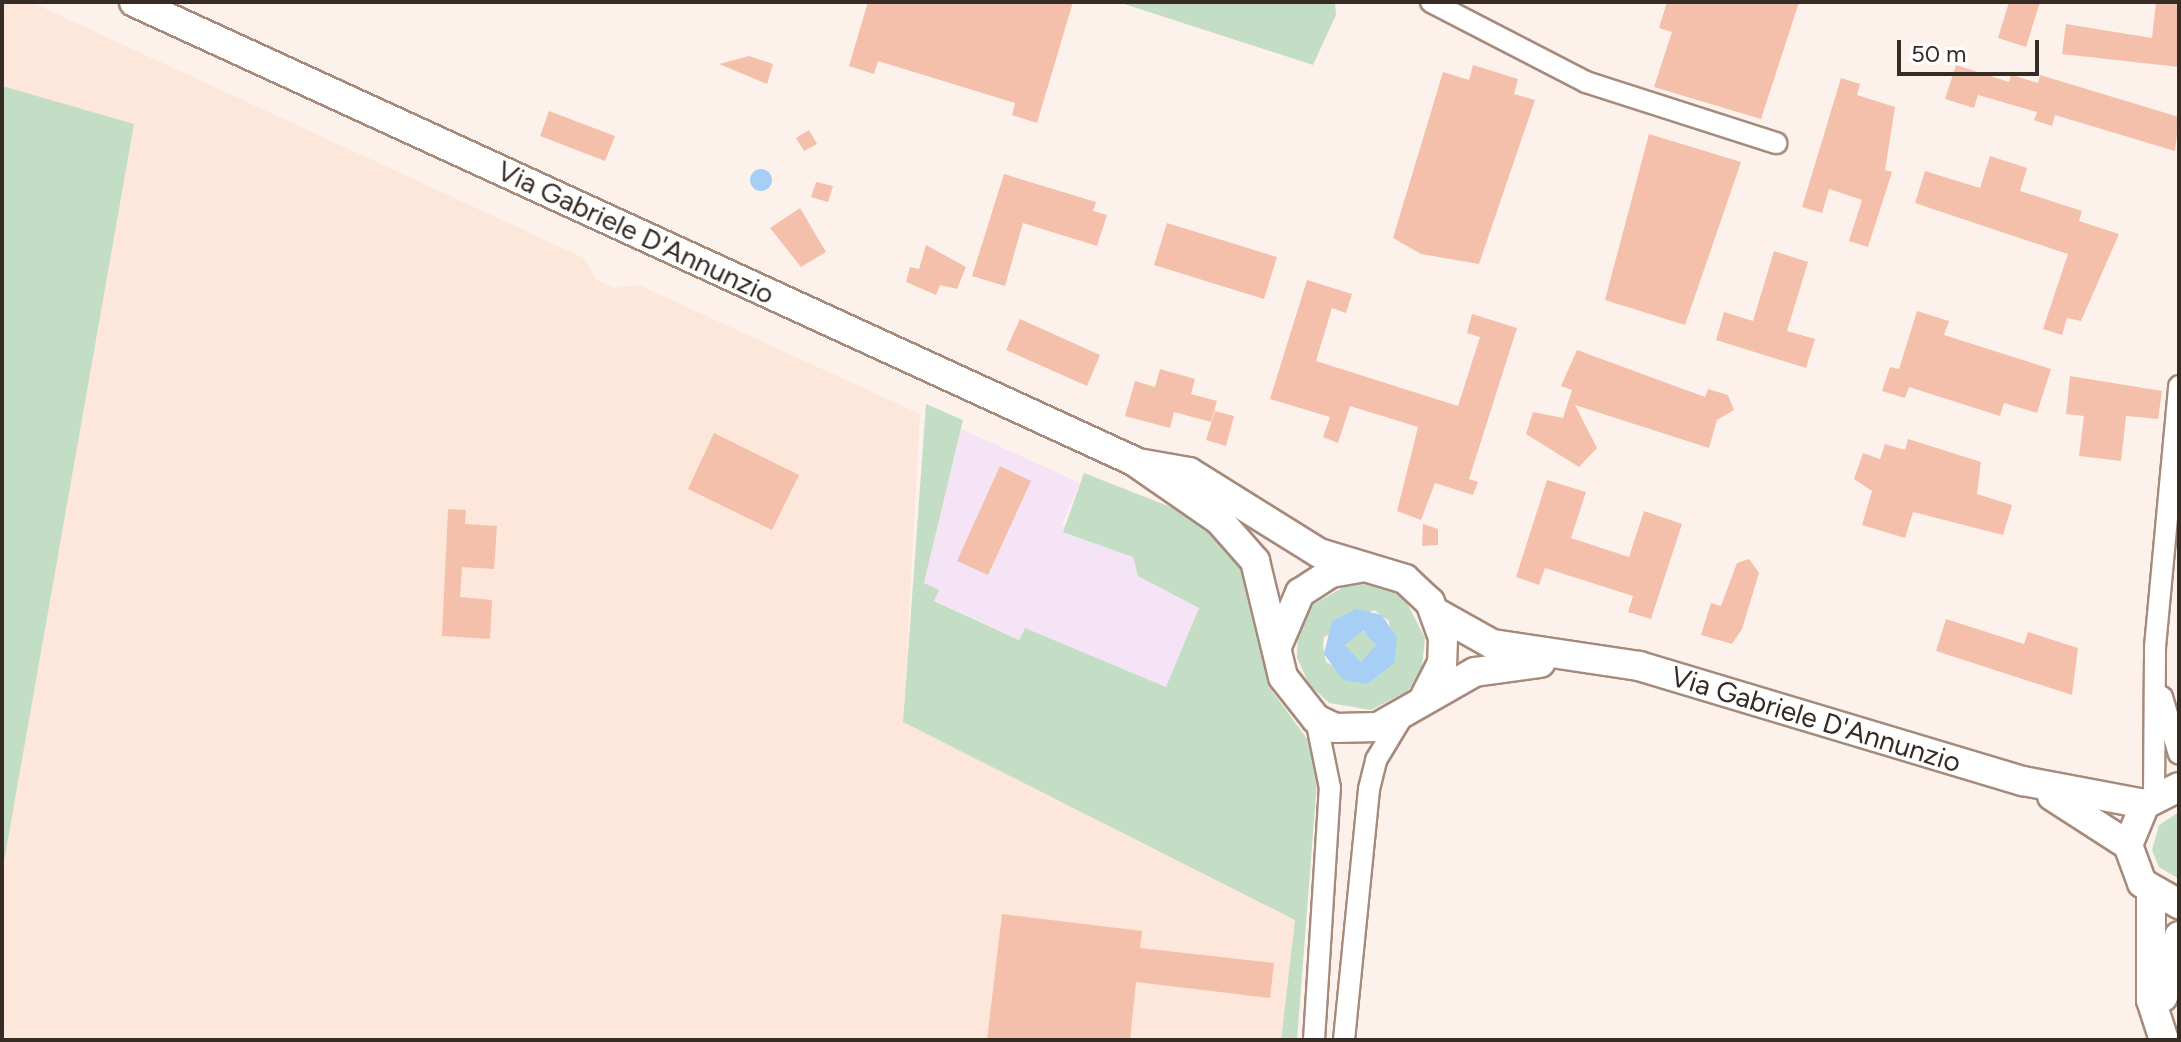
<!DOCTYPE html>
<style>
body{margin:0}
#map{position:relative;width:2181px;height:1042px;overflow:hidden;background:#fdf1eb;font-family:Figtree,sans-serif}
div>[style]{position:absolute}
.commercial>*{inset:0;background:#f4e4f6}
.built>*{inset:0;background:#fce7da}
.green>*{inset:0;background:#c4dec6}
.round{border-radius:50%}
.water>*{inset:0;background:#a7cff5}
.building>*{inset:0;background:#f5c0ab}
.roads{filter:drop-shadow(2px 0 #a58b7c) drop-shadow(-2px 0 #a58b7c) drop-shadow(0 2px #a58b7c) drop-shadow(0 -2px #a58b7c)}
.minor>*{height:20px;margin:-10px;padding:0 10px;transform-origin:10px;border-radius:10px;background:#fff}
.secondary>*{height:28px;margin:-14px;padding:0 14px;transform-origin:14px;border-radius:14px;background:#fff}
span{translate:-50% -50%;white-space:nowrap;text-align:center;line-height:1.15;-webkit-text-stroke:6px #fff;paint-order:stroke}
.street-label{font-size:28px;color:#362b25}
.frame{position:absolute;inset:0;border:4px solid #362b25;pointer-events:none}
.scale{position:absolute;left:1897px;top:40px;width:142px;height:36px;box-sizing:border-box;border:4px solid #362b25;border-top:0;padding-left:10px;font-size:24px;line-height:28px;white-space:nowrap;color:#362b25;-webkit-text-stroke:6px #fff;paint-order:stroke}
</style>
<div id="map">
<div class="commercial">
<div style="clip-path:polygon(961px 429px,1080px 483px,1062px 525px,1133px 557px,1138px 576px,1196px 604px,1200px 616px,1166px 687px,1025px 628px,1020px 640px,934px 600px,924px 583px)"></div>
</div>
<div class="built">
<div style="clip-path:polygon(2px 2px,31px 2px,584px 258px,597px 280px,615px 288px,639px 285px,920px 414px,903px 722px,1295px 920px,1281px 1040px,2px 1040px)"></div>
</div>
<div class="green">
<div style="clip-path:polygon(1118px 2px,1335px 2px,1336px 15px,1313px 65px)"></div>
<div style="clip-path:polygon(2px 86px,134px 124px,2px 873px)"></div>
<div style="clip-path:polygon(926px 404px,963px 420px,924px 583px,939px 590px,934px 601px,1019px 640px,1025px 628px,1166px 687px,1199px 608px,1138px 576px,1133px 557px,1063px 532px,1084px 473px,1186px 513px,1213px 531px,1245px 572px,1259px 611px,1269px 687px,1310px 743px,1318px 769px,1297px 1040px,1281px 1040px,1295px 920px,903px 722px)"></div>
<div style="clip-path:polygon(evenodd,1352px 582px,1378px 584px,1405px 599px,1425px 638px,1422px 667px,1408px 691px,1371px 710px,1329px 703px,1309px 684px,1297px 658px,1298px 630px,1311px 606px,1352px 582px,1374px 610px,1389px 621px,1394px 664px,1368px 684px,1326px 662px,1323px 646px,1324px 637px,1374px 610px)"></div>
<div class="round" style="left:1346px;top:632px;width:30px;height:30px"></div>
<div style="clip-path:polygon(2179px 812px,2179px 879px,2159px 867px,2152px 850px,2159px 825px)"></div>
</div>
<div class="water">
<div class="round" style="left:750px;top:169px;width:22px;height:22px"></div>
<div style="clip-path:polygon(evenodd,1356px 609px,1382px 615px,1397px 638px,1394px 664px,1368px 684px,1343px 680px,1324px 654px,1332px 621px,1356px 609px,1363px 631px,1376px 645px,1361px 662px,1345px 645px,1363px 631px)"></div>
</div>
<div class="building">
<div style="clip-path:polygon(868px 2px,1073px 2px,1037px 123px,1012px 115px,1015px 103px,878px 61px,874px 74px,849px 66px)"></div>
<div style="clip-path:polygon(1667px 2px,1799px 2px,1761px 119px,1654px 87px,1672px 32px,1659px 28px)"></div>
<div style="clip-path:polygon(2009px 2px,2040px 2px,2026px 47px,1998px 38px)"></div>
<div style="clip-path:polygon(2156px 2px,2179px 2px,2179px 67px,2062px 54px,2066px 24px,2152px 38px)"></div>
<div style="clip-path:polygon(749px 56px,773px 64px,767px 84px,719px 64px)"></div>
<div style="clip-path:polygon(1473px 65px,1518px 79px,1514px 94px,1535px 100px,1479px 264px,1421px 254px,1393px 238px,1443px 72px,1469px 80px)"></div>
<div style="clip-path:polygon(1956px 65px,2009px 82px,2011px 75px,2038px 83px,2040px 75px,2179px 117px,2175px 151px,2055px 115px,2052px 126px,2034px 120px,2037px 112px,1978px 95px,1974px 108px,1945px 99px)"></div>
<div style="clip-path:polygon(1841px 78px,1860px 84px,1857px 95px,1895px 107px,1885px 170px,1892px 172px,1868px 247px,1849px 241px,1862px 200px,1829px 189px,1822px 213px,1802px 207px)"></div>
<div style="clip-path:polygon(549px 111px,615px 136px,605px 161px,540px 136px)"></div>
<div style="clip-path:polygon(809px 130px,817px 144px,804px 151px,796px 138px)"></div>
<div style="clip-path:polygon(1649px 134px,1741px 162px,1685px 325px,1605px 300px)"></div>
<div style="clip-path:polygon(1990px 156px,2027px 168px,2020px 191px,2082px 211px,2079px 221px,2119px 234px,2081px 321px,2067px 318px,2062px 335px,2043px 329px,2068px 254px,1915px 203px,1925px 171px,1980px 188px)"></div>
<div style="clip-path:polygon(1004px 174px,1096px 202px,1093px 211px,1107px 215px,1097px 246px,1023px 223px,1005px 286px,972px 276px)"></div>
<div style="clip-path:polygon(816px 182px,833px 186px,828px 202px,811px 197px)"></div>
<div style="clip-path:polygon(800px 208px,826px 252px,801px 267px,770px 228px)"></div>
<div style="clip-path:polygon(1167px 223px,1277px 257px,1264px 299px,1154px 265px)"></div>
<div style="clip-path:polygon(926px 245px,966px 267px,957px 289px,940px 285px,936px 295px,906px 282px,910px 267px,919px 269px)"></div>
<div style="clip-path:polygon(1774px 251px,1808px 262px,1787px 331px,1815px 339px,1806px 368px,1716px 340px,1724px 312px,1753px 321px)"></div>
<div style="clip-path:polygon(1307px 280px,1352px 294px,1346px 313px,1332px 308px,1316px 361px,1458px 406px,1480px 337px,1467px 333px,1472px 314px,1517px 328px,1469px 479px,1478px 482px,1473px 495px,1435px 483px,1421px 520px,1397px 511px,1418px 427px,1350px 406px,1338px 443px,1323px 437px,1330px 417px,1270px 399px)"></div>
<div style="clip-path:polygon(1917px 311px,1949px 321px,1944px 335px,2051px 369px,2037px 413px,2004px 403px,2000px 416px,1909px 387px,1905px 398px,1882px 391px,1890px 367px,1899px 369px)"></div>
<div style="clip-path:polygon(1020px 319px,1100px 355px,1087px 386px,1006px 350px)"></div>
<div style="clip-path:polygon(1577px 350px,1705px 397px,1708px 389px,1728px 395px,1734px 410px,1717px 420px,1709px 448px,1575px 405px,1597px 448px,1579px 467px,1526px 434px,1533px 412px,1563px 418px,1572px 390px,1561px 386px)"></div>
<div style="clip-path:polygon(1160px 369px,1195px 379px,1191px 394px,1217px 401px,1211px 422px,1174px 412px,1170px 428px,1125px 416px,1135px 381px,1155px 387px)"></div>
<div style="clip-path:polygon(2070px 376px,2162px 391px,2158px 419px,2126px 416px,2121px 461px,2079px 456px,2084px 416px,2066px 414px)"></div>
<div style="clip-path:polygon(1215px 411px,1234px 416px,1226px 446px,1206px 440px)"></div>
<div style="clip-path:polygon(714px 433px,799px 475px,772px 530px,688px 489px)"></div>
<div style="clip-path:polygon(1908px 439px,1981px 462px,1977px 494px,2012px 505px,2003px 535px,1913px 512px,1905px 538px,1862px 525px,1872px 491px,1854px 479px,1863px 453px,1880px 459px,1885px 444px,1905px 450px)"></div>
<div style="clip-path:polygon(1000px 466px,1031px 481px,988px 575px,957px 561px)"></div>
<div style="clip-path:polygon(1547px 480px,1586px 492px,1571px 538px,1629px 557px,1644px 511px,1682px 524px,1651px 619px,1628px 612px,1633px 596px,1545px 568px,1539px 585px,1516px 577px)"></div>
<div style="clip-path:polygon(448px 509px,466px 510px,465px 524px,497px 526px,494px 569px,462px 567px,460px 597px,492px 600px,490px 639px,442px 636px)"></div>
<div style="clip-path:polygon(1423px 524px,1438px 529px,1438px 545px,1422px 546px)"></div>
<div style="clip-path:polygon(1749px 559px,1759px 573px,1742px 629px,1732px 644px,1701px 635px,1711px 603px,1721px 606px,1737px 563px)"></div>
<div style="clip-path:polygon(1946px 619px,2024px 644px,2028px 632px,2078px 648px,2072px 695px,1936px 651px)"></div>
<div style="clip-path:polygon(1002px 914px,1142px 931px,1140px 948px,1274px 963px,1270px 998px,1136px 982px,1130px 1040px,987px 1040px)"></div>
</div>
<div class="roads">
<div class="minor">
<div style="left:1431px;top:2px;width:174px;rotate:27.3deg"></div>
<div style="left:1586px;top:82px;width:200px;rotate:17.8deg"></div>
<div style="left:2162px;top:697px;width:59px;rotate:73.4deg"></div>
<div style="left:2154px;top:797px;width:150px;rotate:-89.6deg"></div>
<div style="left:2155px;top:647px;width:262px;rotate:-84.7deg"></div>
<div style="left:1314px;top:1040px;width:253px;rotate:-86.4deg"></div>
<div style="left:1330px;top:788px;width:70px;rotate:-101.5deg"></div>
<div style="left:1344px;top:1040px;width:252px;rotate:-84.3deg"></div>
<div style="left:1369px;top:789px;width:30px;rotate:-76deg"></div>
<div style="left:1376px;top:760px;width:50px;rotate:-58.8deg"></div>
</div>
<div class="secondary">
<div style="left:134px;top:2px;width:1105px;rotate:24.66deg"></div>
<div style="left:1138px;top:463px;width:52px;rotate:10deg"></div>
<div style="left:1189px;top:472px;width:153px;rotate:31.9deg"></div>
<div style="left:1319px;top:553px;width:90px;rotate:16.8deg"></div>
<div style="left:1405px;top:579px;width:34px;rotate:43deg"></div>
<div style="left:1430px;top:602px;width:38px;rotate:70deg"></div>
<div style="left:1443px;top:638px;width:25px;rotate:92deg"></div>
<div style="left:1442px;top:663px;width:37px;rotate:117deg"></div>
<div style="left:1138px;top:464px;width:98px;rotate:34.7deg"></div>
<div style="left:1219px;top:520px;width:55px;rotate:48.7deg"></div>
<div style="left:1255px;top:561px;width:119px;rotate:76.4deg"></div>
<div style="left:1283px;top:677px;width:53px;rotate:51.8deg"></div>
<div style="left:1316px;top:719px;width:21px;rotate:25deg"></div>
<div style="left:1335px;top:728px;width:43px;rotate:-1.3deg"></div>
<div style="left:1378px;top:727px;width:112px;rotate:-29.6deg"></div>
<div style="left:1475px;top:672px;width:66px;rotate:-7.9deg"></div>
<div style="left:1435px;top:612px;width:65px;rotate:29.3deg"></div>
<div style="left:1492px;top:644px;width:149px;rotate:8.5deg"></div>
<div style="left:1639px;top:666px;width:401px;rotate:16.7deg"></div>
<div style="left:2023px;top:781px;width:124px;rotate:10.7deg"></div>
<div style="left:1278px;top:644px;width:56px;rotate:-66.7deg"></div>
<div style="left:1300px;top:593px;width:37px;rotate:-33deg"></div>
<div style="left:1331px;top:573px;width:29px;rotate:-10deg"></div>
<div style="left:2179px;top:787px;width:38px;rotate:153deg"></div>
<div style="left:2145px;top:804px;width:44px;rotate:112.5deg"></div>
<div style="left:2128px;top:845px;width:40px;rotate:69.8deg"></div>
<div style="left:2142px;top:883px;width:43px;rotate:29.6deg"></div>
<div style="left:2052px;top:796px;width:90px;rotate:32.8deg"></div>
<div style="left:2151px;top:893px;width:107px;rotate:90deg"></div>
<div style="left:2151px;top:1000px;width:42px;rotate:72deg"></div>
<div style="left:2163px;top:997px;width:63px;rotate:-75.3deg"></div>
</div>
</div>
<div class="street-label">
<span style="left:636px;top:232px;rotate:25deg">Via Gabriele D'Annunzio</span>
<span style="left:1816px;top:719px;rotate:17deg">Via Gabriele D'Annunzio</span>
</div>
<div class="frame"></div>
<div class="scale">50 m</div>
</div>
